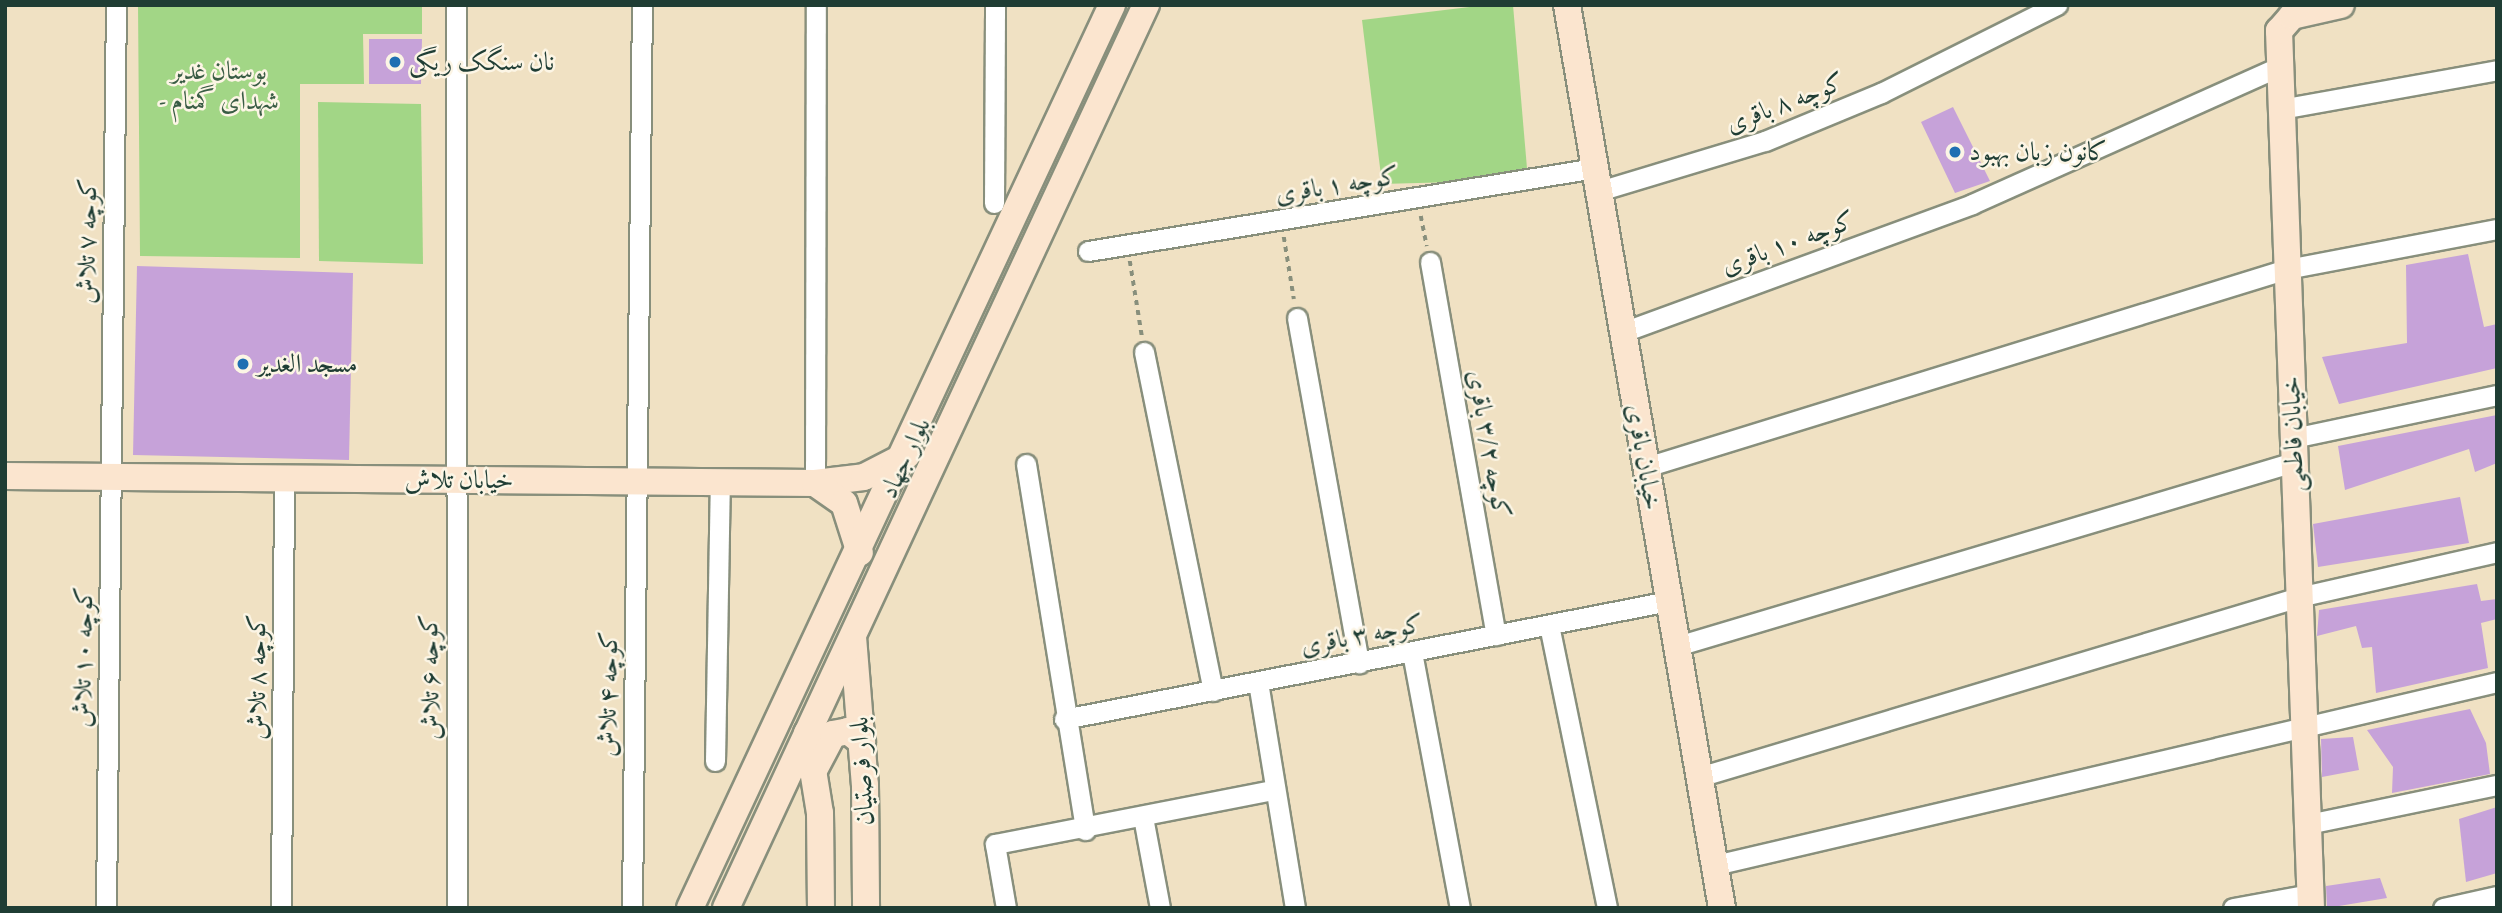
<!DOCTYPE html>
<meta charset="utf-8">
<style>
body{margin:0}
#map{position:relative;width:2502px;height:913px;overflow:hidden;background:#f0e1c3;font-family:"EB Garamond",Amiri,serif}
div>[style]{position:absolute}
.green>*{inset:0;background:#a2d686}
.building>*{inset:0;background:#c6a2d9}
.path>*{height:3.5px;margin-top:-1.75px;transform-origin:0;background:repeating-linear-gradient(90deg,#888f7c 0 5px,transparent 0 10px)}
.roads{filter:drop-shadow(2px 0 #888f7c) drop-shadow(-2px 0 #888f7c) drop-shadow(0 2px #888f7c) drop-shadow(0 -2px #888f7c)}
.street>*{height:19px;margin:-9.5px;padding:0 9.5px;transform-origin:9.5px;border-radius:9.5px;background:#fff}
.secondary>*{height:26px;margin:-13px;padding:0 13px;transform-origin:13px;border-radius:13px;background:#fbe5cf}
.dots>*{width:19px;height:19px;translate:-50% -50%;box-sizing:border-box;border:4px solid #fcf5e5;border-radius:50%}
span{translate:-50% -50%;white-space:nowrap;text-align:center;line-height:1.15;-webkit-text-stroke:5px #fcf5e5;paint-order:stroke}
.poi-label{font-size:26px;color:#1f3d34}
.left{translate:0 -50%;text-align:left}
.park-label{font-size:26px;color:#395c44}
.street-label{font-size:26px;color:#1f3d34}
.frame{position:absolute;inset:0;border:7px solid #1f3d34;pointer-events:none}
</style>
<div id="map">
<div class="green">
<div style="clip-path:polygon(138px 5px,422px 5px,422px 34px,363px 34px,364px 84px,300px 84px,300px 258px,140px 256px)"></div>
<div style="clip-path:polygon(1486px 5px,1513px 5px,1528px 180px,1382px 184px,1362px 20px)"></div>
<div style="clip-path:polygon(318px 102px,421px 104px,423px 264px,319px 261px)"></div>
</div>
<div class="building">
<div style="clip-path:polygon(369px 39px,422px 39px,421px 84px,369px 84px)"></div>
<div style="clip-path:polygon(1953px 107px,1990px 181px,1955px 193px,1921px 122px)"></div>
<div style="clip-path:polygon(2468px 254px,2484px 327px,2497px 324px,2497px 368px,2339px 404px,2322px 357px,2407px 343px,2406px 265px)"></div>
<div style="clip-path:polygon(137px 266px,353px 273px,349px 460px,133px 455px)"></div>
<div style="clip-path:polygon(2497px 415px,2497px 463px,2475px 472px,2469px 449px,2345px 490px,2338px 446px)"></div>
<div style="clip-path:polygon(2460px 497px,2469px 543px,2318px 567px,2313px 524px)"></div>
<div style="clip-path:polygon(2477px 584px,2481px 601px,2497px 599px,2497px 619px,2481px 623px,2488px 668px,2376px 693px,2372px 647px,2362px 648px,2356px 626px,2317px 636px,2319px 610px)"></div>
<div style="clip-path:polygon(2470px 709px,2486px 743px,2490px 774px,2392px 793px,2393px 767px,2367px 730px)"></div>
<div style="clip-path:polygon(2353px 737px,2359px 770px,2322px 777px,2321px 739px)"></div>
<div style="clip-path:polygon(2497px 807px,2497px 873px,2466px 882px,2459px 819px)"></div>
<div style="clip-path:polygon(2380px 878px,2387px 898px,2327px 908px,2326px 886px)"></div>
</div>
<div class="path">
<div style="left:1421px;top:216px;width:31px;rotate:79deg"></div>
<div style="left:1284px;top:237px;width:63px;rotate:80.8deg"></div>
<div style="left:1130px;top:261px;width:76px;rotate:80.9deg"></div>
</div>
<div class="roads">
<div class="street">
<div style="left:456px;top:5px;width:903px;rotate:89.94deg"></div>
<div style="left:2281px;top:109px;width:219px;rotate:-10.2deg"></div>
<div style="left:1599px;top:191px;width:173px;rotate:-16.8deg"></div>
<div style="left:1765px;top:141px;width:126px;rotate:-22.5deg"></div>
<div style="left:1881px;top:93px;width:197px;rotate:-26.6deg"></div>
<div style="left:994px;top:203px;width:198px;rotate:-89.7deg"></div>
<div style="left:1088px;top:251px;width:514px;rotate:-9.3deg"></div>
<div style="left:1430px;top:262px;width:379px;rotate:80deg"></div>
<div style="left:1297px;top:318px;width:351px;rotate:79.8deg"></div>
<div style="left:1623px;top:332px;width:372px;rotate:-20.1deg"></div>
<div style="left:1972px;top:204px;width:338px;rotate:-24.1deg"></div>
<div style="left:1144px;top:352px;width:346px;rotate:78.5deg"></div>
<div style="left:2293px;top:438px;width:208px;rotate:-11.9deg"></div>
<div style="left:1026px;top:464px;width:371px;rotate:80.8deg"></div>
<div style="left:1646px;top:467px;width:671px;rotate:-17.17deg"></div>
<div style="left:2287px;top:269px;width:214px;rotate:-10.8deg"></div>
<div style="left:815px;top:483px;width:478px;rotate:-89.9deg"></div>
<div style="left:1549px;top:625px;width:289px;rotate:78.4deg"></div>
<div style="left:1677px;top:646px;width:644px;rotate:-16.61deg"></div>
<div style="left:1412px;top:652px;width:260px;rotate:79.4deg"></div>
<div style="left:1258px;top:682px;width:229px;rotate:80.7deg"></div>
<div style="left:1064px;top:719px;width:616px;rotate:-11.04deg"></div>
<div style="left:715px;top:761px;width:279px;rotate:-89deg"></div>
<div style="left:1699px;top:777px;width:626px;rotate:-16.7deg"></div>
<div style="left:2299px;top:597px;width:203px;rotate:-12.8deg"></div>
<div style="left:1143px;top:817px;width:93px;rotate:79.4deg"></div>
<div style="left:2308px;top:824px;width:193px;rotate:-11.7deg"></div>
<div style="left:1715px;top:865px;width:803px;rotate:-13.17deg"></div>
<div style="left:106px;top:908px;width:903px;rotate:-89.37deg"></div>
<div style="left:281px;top:908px;width:430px;rotate:-89.6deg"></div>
<div style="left:632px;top:908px;width:903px;rotate:-89.37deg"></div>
<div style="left:1006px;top:908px;width:65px;rotate:-99.8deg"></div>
<div style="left:995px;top:844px;width:283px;rotate:-11deg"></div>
<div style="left:2233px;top:908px;width:78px;rotate:-10.3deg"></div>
<div style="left:2443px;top:908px;width:55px;rotate:-12.5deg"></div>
</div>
<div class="secondary">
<div style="left:1567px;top:5px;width:916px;rotate:80.26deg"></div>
<div style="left:5px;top:476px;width:810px;rotate:0.5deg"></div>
<div style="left:815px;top:483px;width:49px;rotate:-7deg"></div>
<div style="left:864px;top:477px;width:48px;rotate:-27.1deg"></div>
<div style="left:815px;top:483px;width:35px;rotate:35deg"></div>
<div style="left:844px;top:503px;width:52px;rotate:72.3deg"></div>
<div style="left:853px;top:637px;width:148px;rotate:85.4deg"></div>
<div style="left:865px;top:785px;width:123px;rotate:89.5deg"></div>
<div style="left:807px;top:733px;width:81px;rotate:80.8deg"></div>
<div style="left:820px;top:813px;width:95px;rotate:89.4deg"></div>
<div style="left:813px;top:772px;width:43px;rotate:-62.2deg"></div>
<div style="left:833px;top:734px;width:15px;rotate:-11deg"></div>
<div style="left:848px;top:731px;width:18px;rotate:38deg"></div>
<div style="left:690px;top:908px;width:997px;rotate:-64.95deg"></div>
<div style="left:726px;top:908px;width:996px;rotate:-65.06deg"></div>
<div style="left:2311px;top:908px;width:878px;rotate:-92.09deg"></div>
<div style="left:2279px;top:31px;width:20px;rotate:-49deg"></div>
<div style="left:2292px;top:16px;width:50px;rotate:-12.7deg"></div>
</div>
</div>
<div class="dots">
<div style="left:395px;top:62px;background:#1f6fb2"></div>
<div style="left:1955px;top:152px;background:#1f6fb2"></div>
<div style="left:243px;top:364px;background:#1f6fb2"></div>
</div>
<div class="poi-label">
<span class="left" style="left:409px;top:62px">نان سنگک ریگی</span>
<span class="left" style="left:1969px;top:152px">کانون زبان بهبود</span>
<span class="left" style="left:257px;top:364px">مسجد الغدیر</span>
</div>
<div class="park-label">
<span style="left:219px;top:86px">بوستان غدیر<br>- شهدای گمنام</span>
</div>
<div class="street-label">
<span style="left:1785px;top:103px;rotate:-21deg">کوچه ۸ باقری</span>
<span style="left:1337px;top:185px;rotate:-9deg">کوچه ۱ باقری</span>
<span style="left:87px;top:241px;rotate:-89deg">کوچه ۷ تلاش</span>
<span style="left:1788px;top:243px;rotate:-20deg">کوچه ۱۰ باقری</span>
<span style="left:2293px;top:434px;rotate:-92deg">خیابان فاطمی</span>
<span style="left:1489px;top:444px;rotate:80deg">کوچه ۳/۲ باقری</span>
<span style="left:1644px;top:457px;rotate:80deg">خیابان باقری</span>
<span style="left:905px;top:458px;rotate:-65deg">بلوار جهاد</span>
<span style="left:459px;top:480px">خیابان تلاش</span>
<span style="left:1362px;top:635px;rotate:-11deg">کوچه ۳ باقری</span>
<span style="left:83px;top:657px;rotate:-89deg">کوچه ۱۰ تلاش</span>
<span style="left:257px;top:677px;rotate:-90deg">کوچه ۸ تلاش</span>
<span style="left:430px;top:677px;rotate:-91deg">کوچه ۶ تلاش</span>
<span style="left:608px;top:694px;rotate:-89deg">کوچه ۴ تلاش</span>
<span style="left:862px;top:771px;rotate:-93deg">بلوار فرصتیان</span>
</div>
<div class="frame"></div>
</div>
